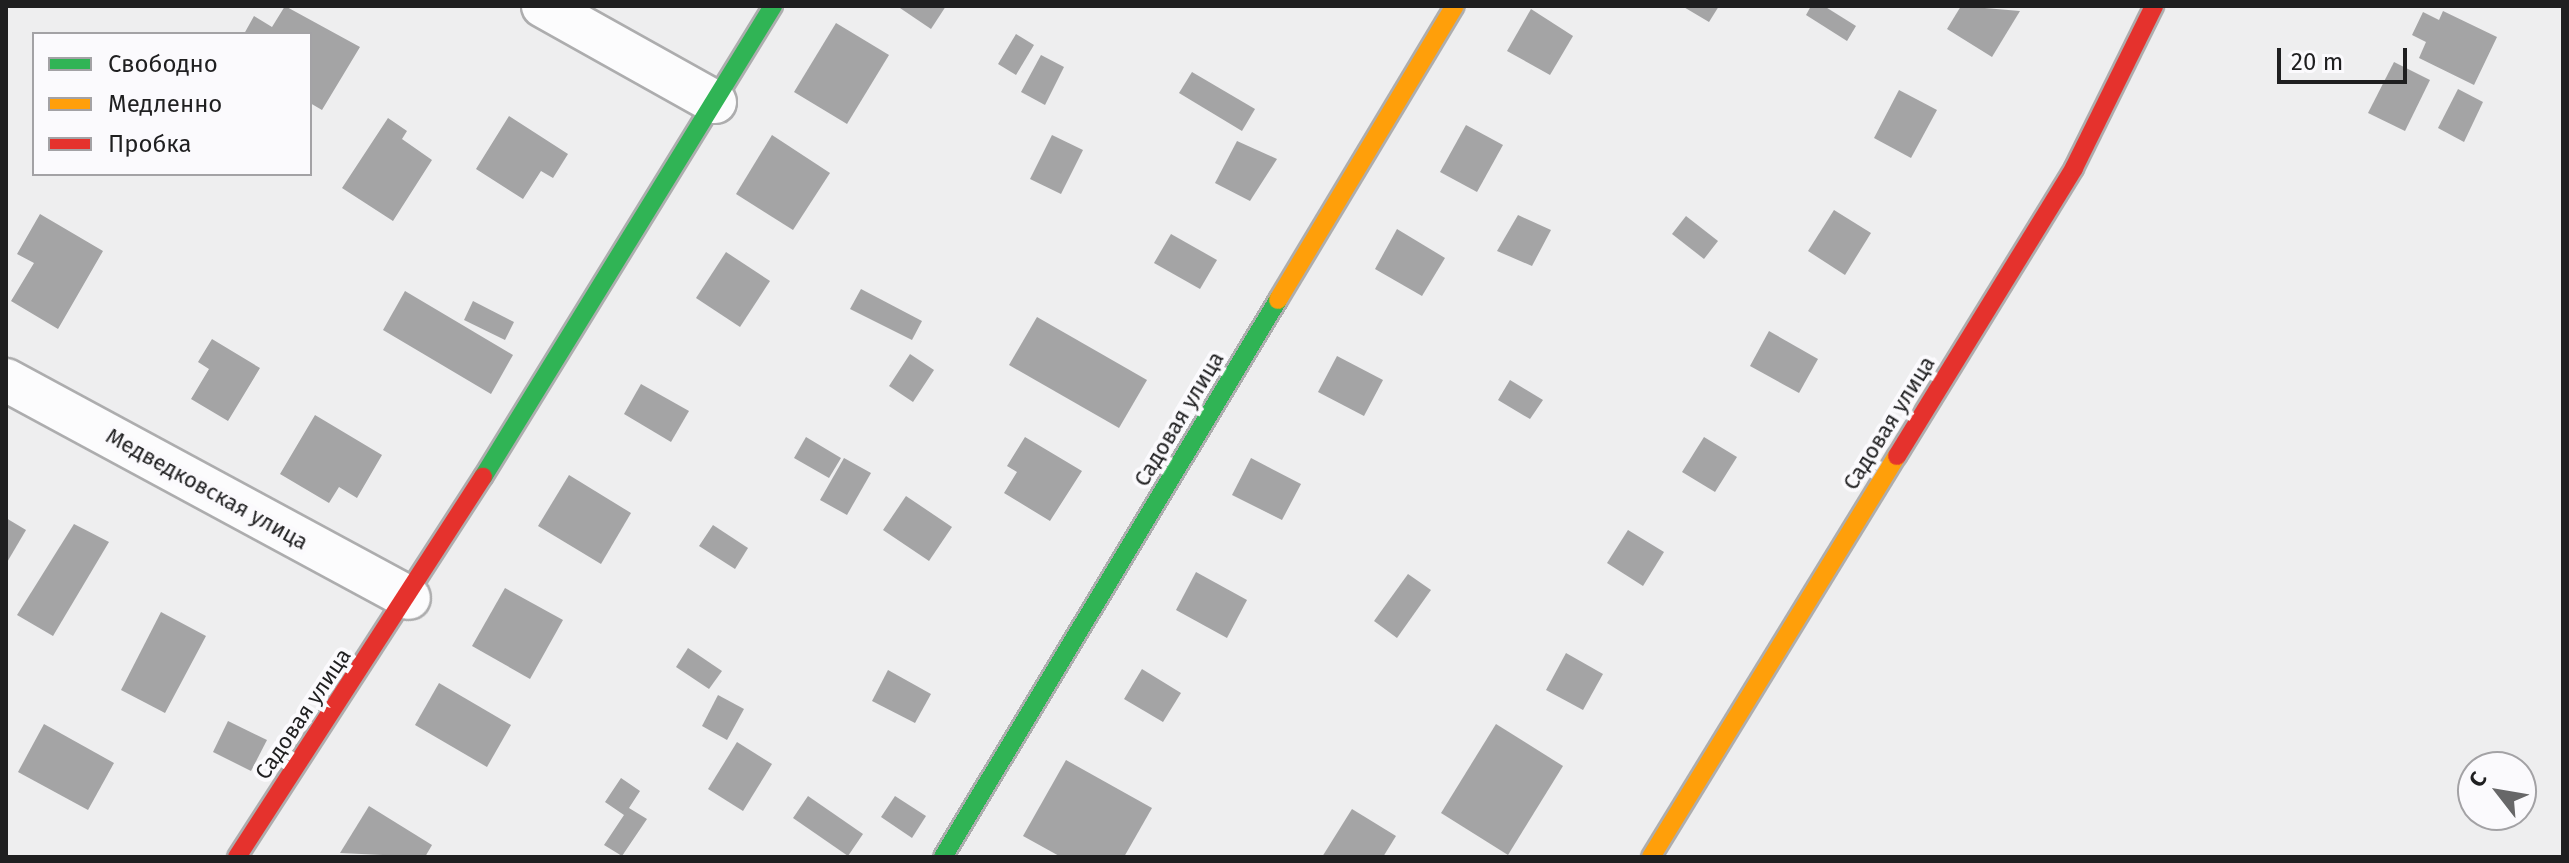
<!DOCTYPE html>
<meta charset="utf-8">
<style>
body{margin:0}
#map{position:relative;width:2569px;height:863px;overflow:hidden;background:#eeeeef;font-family:"Fira Sans",sans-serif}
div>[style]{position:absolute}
.building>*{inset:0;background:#a4a4a5}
.roads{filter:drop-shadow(2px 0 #adadae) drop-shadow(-2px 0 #adadae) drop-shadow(0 2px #adadae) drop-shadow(0 -2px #adadae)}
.street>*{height:42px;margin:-21px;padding:0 21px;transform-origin:21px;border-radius:21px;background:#fcfcfd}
.fast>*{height:18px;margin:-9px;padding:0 9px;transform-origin:9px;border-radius:9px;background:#30b455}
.slow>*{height:18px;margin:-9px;padding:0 9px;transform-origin:9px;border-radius:9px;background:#ff9f0a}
.jam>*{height:18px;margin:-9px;padding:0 9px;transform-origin:9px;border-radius:9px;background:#e5322d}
span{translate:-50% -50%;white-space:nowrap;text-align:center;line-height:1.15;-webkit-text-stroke:8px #fbfafd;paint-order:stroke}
.street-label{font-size:22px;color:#1f1f20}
.frame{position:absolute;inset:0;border:8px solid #1f1f20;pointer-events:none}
.legend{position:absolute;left:32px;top:32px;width:280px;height:144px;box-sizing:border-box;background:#fbfafd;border:2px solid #a3a2a5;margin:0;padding:10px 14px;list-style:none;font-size:24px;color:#1f1f20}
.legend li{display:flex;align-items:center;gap:16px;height:40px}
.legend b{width:40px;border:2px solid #a3a2a5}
.north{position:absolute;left:2457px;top:751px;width:80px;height:80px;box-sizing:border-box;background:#fbfafd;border:2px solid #a3a2a5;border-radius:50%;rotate:301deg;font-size:22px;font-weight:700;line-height:32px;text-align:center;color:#1f1f20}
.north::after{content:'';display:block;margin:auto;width:28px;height:36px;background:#676768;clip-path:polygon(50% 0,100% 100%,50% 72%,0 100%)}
.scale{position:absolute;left:2277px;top:48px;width:130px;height:36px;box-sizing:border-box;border:4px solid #1f1f20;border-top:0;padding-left:10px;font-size:24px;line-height:28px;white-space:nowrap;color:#1f1f20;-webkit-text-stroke:6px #fbfafd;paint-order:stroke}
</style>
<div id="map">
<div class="building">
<div style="clip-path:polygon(285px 6px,360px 47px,322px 110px,310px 103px,310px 34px,244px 34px,254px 16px,272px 27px)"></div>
<div style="clip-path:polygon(897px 6px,946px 6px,931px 29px)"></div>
<div style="clip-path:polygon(1682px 6px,1719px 6px,1709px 22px)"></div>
<div style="clip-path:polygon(1811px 6px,1824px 6px,1856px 26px,1847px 41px,1806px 15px)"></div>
<div style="clip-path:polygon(1961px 6px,2020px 11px,1992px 57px,1947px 29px)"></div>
<div style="clip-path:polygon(1531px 9px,1573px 36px,1550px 75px,1507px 51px)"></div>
<div style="clip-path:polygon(2443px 11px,2497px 37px,2474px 85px,2419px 58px,2426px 42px,2412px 35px,2423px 12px,2439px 20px)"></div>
<div style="clip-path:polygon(836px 23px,889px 55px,847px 124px,794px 92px)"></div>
<div style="clip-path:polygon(1016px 34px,1034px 45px,1016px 75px,998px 64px)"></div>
<div style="clip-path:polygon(1041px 55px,1064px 67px,1045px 105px,1021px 92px)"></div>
<div style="clip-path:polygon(2394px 62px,2430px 80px,2405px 131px,2368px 113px)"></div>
<div style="clip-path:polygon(1192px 72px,1255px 109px,1242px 131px,1179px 93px)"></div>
<div style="clip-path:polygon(2458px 89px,2483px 102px,2464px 142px,2438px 128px)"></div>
<div style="clip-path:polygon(1899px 90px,1937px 110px,1911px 158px,1874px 138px)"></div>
<div style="clip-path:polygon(509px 116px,568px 154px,553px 178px,541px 171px,523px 199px,476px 169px)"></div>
<div style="clip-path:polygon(388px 118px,407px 131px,402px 139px,432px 160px,393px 221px,342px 188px)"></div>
<div style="clip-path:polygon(1466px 125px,1503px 145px,1477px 192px,1440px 172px)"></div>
<div style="clip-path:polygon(772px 135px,830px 173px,793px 230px,736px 194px)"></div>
<div style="clip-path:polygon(1052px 135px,1083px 150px,1061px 194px,1030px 179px)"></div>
<div style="clip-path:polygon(1237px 141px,1277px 159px,1250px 201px,1215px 183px)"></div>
<div style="clip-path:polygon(1834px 210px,1871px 233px,1845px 275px,1808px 251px)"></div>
<div style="clip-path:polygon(40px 214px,103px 251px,58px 329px,11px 301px,34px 263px,17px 254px)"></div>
<div style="clip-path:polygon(1518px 215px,1551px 230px,1532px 266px,1497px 251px)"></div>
<div style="clip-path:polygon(1686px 216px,1718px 241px,1704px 259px,1672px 234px)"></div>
<div style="clip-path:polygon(1397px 229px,1445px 258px,1422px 296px,1375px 269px)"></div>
<div style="clip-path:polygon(1171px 234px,1217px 260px,1200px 289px,1154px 263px)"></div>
<div style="clip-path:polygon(726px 252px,770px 281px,740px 327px,696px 298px)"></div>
<div style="clip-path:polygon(861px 289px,922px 321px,912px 340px,850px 309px)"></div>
<div style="clip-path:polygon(405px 291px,513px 355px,491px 394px,383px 330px)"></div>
<div style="clip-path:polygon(473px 301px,514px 322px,505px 340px,464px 320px)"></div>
<div style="clip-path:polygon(1037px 317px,1147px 380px,1119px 428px,1009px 365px)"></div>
<div style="clip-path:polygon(1769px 331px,1818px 359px,1799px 393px,1750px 366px)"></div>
<div style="clip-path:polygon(212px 339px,260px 368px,228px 421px,191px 399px,209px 369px,198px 362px)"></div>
<div style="clip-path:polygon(910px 354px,934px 370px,913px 402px,889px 386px)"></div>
<div style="clip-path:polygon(1337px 356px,1383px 380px,1364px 416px,1318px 392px)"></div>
<div style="clip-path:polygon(1510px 380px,1543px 400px,1530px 419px,1498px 400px)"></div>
<div style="clip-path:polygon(641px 384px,689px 411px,671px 442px,624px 414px)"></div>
<div style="clip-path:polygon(315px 415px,382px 455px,357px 498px,339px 487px,329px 503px,280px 474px)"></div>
<div style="clip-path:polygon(806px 437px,841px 458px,829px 478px,794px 458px)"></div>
<div style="clip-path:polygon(1025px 437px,1082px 471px,1050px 521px,1004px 493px,1017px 472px,1007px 466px)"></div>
<div style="clip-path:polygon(1704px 437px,1737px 457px,1715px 492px,1682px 472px)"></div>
<div style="clip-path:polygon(844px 458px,871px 473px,847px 515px,820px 500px)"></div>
<div style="clip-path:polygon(1251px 458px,1301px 484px,1282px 520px,1232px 495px)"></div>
<div style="clip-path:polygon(569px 475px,631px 513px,601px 564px,538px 526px)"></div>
<div style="clip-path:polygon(906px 496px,952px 527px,929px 561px,883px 530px)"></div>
<div style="clip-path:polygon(6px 518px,26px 530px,6px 564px)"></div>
<div style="clip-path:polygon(74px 524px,109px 542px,53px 636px,17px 615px)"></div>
<div style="clip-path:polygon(713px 525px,748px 548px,735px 569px,699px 546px)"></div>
<div style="clip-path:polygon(1628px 530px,1664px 552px,1643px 586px,1607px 563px)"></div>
<div style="clip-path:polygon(1196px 572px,1247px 600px,1227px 638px,1176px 610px)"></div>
<div style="clip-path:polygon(1408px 574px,1431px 590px,1397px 638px,1374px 621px)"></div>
<div style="clip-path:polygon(505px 588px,563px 620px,530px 679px,472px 646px)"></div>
<div style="clip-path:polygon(161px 612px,206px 636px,165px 713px,121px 690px)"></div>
<div style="clip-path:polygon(688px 648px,722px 671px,709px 689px,676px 667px)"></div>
<div style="clip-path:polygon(1566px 653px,1603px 674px,1583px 710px,1546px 690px)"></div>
<div style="clip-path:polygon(1142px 669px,1181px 693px,1163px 722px,1124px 699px)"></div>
<div style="clip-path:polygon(888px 670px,931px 694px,915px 723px,872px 701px)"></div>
<div style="clip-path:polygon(439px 683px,511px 725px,487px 767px,415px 725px)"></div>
<div style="clip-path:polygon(718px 695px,744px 709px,727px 740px,702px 726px)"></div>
<div style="clip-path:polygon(228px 721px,267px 740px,251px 771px,213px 752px)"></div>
<div style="clip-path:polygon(44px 724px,114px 763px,88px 810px,18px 772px)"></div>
<div style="clip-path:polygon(1496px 724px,1563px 766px,1508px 855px,1441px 813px)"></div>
<div style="clip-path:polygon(737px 742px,772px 764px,743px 811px,708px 789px)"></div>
<div style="clip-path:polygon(1066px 760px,1152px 808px,1124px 857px,1061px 857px,1023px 836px)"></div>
<div style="clip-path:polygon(621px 778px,640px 791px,629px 808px,647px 819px,622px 856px,604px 845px,624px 815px,605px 802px)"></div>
<div style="clip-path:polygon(808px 796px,863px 834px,848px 856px,793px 818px)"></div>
<div style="clip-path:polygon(895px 796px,926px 816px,912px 838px,881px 817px)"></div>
<div style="clip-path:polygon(369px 806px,432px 845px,425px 857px,340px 853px)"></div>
<div style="clip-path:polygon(1352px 809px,1396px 836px,1383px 857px,1322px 857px)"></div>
</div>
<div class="roads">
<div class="street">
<div style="left:543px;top:6px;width:197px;rotate:29.2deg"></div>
<div style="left:6px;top:380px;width:458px;rotate:28.4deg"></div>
</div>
<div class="fast">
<div style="left:483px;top:477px;width:553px;rotate:-58.38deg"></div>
<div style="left:943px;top:857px;width:650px;rotate:-58.98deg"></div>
</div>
<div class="slow">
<div style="left:1278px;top:300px;width:343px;rotate:-59deg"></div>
<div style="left:1651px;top:857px;width:470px;rotate:-58.5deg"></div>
</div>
<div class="jam">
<div style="left:1897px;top:456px;width:338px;rotate:-58.4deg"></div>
<div style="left:2074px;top:168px;width:181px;rotate:-63.7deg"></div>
<div style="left:237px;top:857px;width:453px;rotate:-57.1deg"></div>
</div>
</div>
<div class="street-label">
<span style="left:1179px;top:419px;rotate:-59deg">Садовая улица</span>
<span style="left:1889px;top:423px;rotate:-58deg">Садовая улица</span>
<span style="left:207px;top:489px;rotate:29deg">Медведковская улица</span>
<span style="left:303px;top:714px;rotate:-56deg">Садовая улица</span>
</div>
<div class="frame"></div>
<ul class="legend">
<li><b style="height:10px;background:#30b455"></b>Свободно</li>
<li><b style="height:10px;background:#ff9f0a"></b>Медленно</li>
<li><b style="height:10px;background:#e5322d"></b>Пробка</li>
</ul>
<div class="north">С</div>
<div class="scale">20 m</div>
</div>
